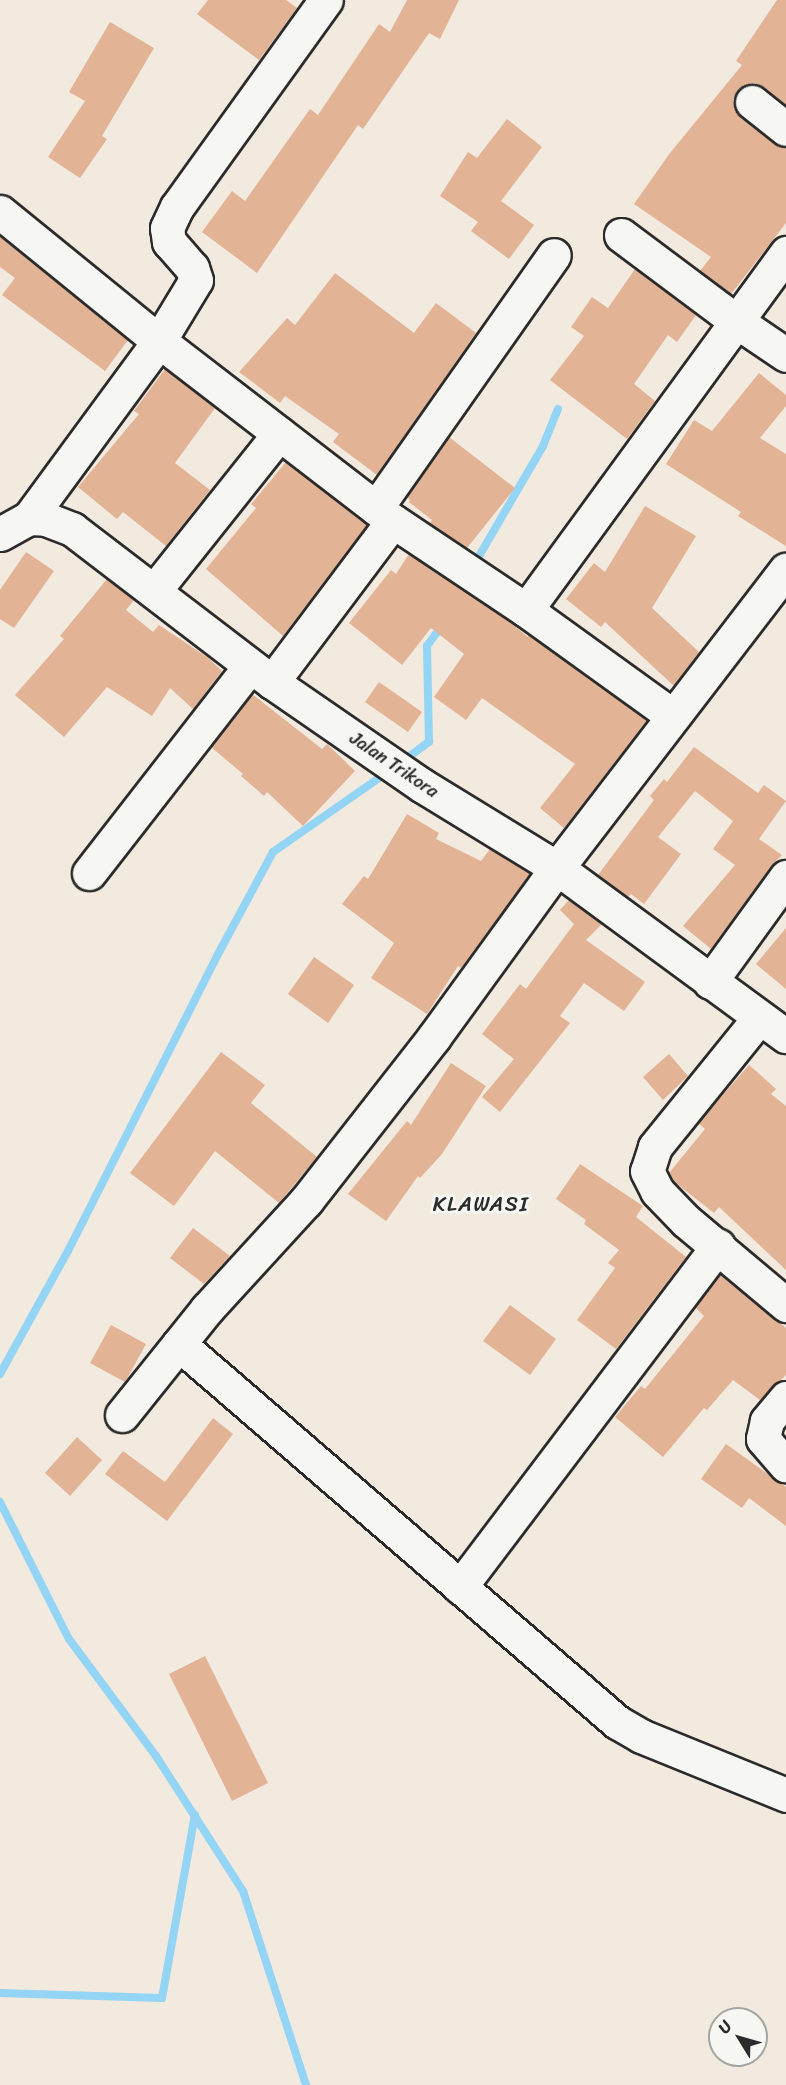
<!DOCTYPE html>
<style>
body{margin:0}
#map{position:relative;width:786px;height:2085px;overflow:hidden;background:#f2e9df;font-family:Sriracha,sans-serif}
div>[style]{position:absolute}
.stream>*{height:8px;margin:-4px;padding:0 4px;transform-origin:4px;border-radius:4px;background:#94d4f5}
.building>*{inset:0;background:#e3b395}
.roads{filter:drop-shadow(2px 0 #2b2b2b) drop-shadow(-2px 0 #2b2b2b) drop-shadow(0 2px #2b2b2b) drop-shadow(0 -2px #2b2b2b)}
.minor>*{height:33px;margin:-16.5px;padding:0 16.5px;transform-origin:16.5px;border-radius:16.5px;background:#f6f6f2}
span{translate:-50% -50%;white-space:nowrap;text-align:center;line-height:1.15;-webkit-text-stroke:6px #f6f6f2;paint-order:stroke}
.street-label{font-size:18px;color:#2b2b2b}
.quarter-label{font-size:21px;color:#2b2b2b;letter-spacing:1.5px}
.north{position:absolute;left:708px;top:2007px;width:60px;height:60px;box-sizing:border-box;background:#f6f6f2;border:2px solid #a5a5a2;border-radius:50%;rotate:307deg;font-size:16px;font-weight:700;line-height:24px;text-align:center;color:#2b2b2b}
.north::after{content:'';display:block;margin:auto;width:21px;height:27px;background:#2b2b2b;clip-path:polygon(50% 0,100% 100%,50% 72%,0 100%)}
</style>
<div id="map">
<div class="stream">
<div style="left:475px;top:563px;width:135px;rotate:-59.8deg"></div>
<div style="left:543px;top:446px;width:40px;rotate:-68deg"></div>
<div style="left:402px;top:762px;width:34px;rotate:-37deg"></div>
<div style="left:429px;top:742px;width:96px;rotate:-91.2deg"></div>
<div style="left:427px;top:646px;width:26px;rotate:-54deg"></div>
<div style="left:0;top:1374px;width:141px;rotate:-61.1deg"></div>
<div style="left:68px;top:1251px;width:330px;rotate:-63.2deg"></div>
<div style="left:217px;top:956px;width:118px;rotate:-61.7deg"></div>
<div style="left:273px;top:852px;width:141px;rotate:-34.9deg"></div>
<div style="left:0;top:1502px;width:153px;rotate:63.3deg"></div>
<div style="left:69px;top:1639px;width:146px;rotate:53.4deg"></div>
<div style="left:156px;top:1756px;width:161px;rotate:57.2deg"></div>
<div style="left:243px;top:1891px;width:204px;rotate:72deg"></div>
<div style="left:0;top:1993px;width:162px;rotate:1.8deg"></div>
<div style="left:162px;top:1998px;width:186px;rotate:-79.8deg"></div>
</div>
<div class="building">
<div style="clip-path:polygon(208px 0,286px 0,297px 8px,259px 60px,197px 14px)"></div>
<div style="clip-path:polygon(407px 0,459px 0,440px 39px,429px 33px,363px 129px,358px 125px,257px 273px,202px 232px,232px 191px,245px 201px,310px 109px,318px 115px,379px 24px,390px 32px)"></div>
<div style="clip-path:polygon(777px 0,786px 0,786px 105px,764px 87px,754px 83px,745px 85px,738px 90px,733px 100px,735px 109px,740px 117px,774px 144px,786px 147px,786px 223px,731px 294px,700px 271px,711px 257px,634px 204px,670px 153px,742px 65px,736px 61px)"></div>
<div style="clip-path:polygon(110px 22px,154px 48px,102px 136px,107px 139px,80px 178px,48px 157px,85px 101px,69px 92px)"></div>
<div style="clip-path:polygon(507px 119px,542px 147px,501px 201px,534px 225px,509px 259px,471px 231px,478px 222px,440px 196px,468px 152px,477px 158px)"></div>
<div style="clip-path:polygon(0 236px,128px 340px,105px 371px,2px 295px,15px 278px,0 267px)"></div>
<div style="clip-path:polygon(635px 269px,696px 315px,677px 342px,668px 335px,634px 384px,655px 401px,627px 439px,550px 380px,584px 336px,571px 327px,592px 297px,608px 308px)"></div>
<div style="clip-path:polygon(335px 273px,414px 333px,436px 303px,476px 333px,377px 475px,333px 442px,339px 434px,285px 396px,280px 403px,239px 372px,287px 318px,295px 325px)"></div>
<div style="clip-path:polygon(165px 369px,215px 408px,175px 463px,210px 490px,166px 546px,123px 512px,117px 519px,78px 487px,139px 414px,134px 411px)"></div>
<div style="clip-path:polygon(759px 373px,786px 395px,786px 406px,760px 438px,786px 454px,786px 546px,738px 516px,741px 512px,666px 464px,694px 420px,712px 431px)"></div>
<div style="clip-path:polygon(449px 437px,515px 488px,467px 548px,430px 523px,432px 520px,409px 502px,410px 500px,407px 497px)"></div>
<div style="clip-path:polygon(286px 462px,367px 525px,283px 636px,206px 569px,256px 508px,251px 504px)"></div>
<div style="clip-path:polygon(645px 506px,696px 536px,652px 608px,699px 652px,674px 686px,605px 622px,601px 627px,566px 599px,594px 563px,605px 572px)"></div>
<div style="clip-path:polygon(26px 552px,54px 571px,14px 628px,0 619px,0 590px)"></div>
<div style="clip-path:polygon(409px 554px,502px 616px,528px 637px,529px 635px,647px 720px,564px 828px,540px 808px,575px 764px,482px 698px,466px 720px,434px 697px,464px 654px,431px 628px,402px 665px,349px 623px,391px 570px,396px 574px)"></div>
<div style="clip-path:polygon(107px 579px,134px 600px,126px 610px,153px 632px,159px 625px,207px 657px,222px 671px,193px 709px,170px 688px,152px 716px,107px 687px,64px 737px,15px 695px,64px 639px,60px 636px)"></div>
<div style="clip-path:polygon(379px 682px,422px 712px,408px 732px,365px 702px)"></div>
<div style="clip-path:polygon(252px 694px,322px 749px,327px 744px,355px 771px,303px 826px,267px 792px,264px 796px,241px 776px,243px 774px,211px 747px)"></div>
<div style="clip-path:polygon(694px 747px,758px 793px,764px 785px,786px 801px,759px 839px,782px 855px,771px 866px,711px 949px,683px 926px,735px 865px,713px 849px,733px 821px,695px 791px,658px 837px,681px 854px,644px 904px,631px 894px,628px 897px,598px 875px,654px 800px,650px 796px,664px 779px,667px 782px)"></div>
<div style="clip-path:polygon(407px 814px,439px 833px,436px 839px,481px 861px,490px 849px,530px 874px,461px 968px,458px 966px,427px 1014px,371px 978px,394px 943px,342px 904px,364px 876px,368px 879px)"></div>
<div style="clip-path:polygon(569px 900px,602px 924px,586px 940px,645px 982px,624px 1011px,584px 983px,560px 1016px,570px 1023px,500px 1112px,482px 1097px,514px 1059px,482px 1034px,520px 984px,526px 989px,574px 924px,560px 910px)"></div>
<div style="clip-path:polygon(786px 928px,786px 989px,756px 964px)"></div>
<div style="clip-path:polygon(314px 957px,354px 985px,328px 1023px,288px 994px)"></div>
<div style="clip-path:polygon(221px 1052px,265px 1085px,251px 1103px,317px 1157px,279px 1203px,215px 1151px,174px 1206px,130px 1173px)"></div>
<div style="clip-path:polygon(669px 1054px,688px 1076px,663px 1100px,643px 1077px)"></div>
<div style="clip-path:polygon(451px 1063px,486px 1086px,442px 1154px,420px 1178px,418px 1176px,386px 1221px,348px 1194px,407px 1121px,411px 1125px)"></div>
<div style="clip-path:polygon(749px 1065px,776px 1089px,771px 1094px,786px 1106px,786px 1270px,719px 1207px,714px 1213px,672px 1180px,669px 1173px,705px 1129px,698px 1123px)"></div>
<div style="clip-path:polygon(580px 1164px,643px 1206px,636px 1217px,686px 1257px,616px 1349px,577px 1320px,615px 1268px,608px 1263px,619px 1250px,584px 1224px,586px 1220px,556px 1199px)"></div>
<div style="clip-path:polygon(193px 1228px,230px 1256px,204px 1284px,170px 1258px)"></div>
<div style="clip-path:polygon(720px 1274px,786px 1328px,786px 1375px,760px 1400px,733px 1380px,707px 1410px,704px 1408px,663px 1457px,615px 1417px,641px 1386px,645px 1389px,704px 1316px,695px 1307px)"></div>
<div style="clip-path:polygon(510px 1305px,556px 1339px,530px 1375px,483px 1341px)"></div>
<div style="clip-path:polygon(111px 1325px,146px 1344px,125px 1382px,90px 1363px)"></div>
<div style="clip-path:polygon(213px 1418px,233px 1434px,167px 1521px,105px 1474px,123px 1451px,165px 1482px)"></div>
<div style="clip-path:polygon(77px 1437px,102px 1460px,70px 1496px,45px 1473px)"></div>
<div style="clip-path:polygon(726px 1444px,786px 1487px,786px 1526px,749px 1498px,742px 1508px,701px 1479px)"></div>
<div style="clip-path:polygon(205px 1656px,268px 1783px,232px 1801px,169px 1674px)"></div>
</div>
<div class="roads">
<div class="minor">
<div style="left:752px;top:102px;width:43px;rotate:38.5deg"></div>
<div style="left:0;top:212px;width:205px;rotate:39.1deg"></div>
<div style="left:159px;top:341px;width:295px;rotate:37.6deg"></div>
<div style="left:393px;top:521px;width:160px;rotate:33.8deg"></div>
<div style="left:526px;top:610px;width:181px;rotate:35.8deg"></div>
<div style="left:621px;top:235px;width:144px;rotate:36.8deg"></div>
<div style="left:736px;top:321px;width:60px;rotate:34.2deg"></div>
<div style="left:376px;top:508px;width:309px;rotate:-54.9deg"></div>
<div style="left:29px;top:518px;width:220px;rotate:-53.7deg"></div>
<div style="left:159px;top:341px;width:71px;rotate:-58.8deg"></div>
<div style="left:196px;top:280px;width:13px;rotate:-108deg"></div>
<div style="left:192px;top:268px;width:35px;rotate:-131deg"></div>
<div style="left:169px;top:242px;width:14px;rotate:-98deg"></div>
<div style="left:167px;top:228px;width:23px;rotate:-65deg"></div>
<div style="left:177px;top:207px;width:255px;rotate:-54.3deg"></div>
<div style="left:0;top:534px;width:33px;rotate:-29deg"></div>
<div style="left:29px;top:518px;width:17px;rotate:3deg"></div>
<div style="left:46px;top:519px;width:28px;rotate:21deg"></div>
<div style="left:72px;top:529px;width:252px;rotate:37.4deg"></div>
<div style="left:272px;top:682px;width:183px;rotate:34.6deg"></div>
<div style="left:423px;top:786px;width:157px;rotate:31.5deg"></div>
<div style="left:557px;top:868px;width:284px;rotate:36.3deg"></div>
<div style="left:154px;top:591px;width:201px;rotate:-51.5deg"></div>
<div style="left:526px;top:610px;width:442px;rotate:-53.9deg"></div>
<div style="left:272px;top:682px;width:201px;rotate:-53.1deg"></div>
<div style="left:89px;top:873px;width:262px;rotate:-52.1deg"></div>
<div style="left:710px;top:982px;width:130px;rotate:-54.1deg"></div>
<div style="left:759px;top:1018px;width:166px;rotate:128.9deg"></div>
<div style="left:655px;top:1147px;width:25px;rotate:108deg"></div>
<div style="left:647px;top:1171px;width:22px;rotate:63deg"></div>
<div style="left:657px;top:1191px;width:42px;rotate:46deg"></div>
<div style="left:686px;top:1221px;width:131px;rotate:40deg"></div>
<div style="left:179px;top:1344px;width:579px;rotate:40.79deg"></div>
<div style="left:617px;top:1722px;width:28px;rotate:30deg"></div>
<div style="left:641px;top:1736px;width:157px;rotate:22.1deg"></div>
<div style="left:786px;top:1398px;width:30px;rotate:130deg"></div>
<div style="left:767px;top:1421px;width:18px;rotate:103deg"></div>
<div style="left:763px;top:1439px;width:35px;rotate:49deg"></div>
<div style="left:122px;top:1415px;width:136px;rotate:-51.3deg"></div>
<div style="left:207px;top:1309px;width:147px;rotate:-47.5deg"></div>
<div style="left:306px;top:1201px;width:208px;rotate:-52deg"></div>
<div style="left:434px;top:1037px;width:209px;rotate:-54deg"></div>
<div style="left:557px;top:868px;width:376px;rotate:-52.5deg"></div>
<div style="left:460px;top:1587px;width:428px;rotate:-52.9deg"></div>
</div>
</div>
<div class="street-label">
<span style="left:394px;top:765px;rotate:34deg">Jalan Trikora</span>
</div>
<div class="quarter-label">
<span style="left:481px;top:1204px">KLAWASI</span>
</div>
<div class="north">U</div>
</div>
